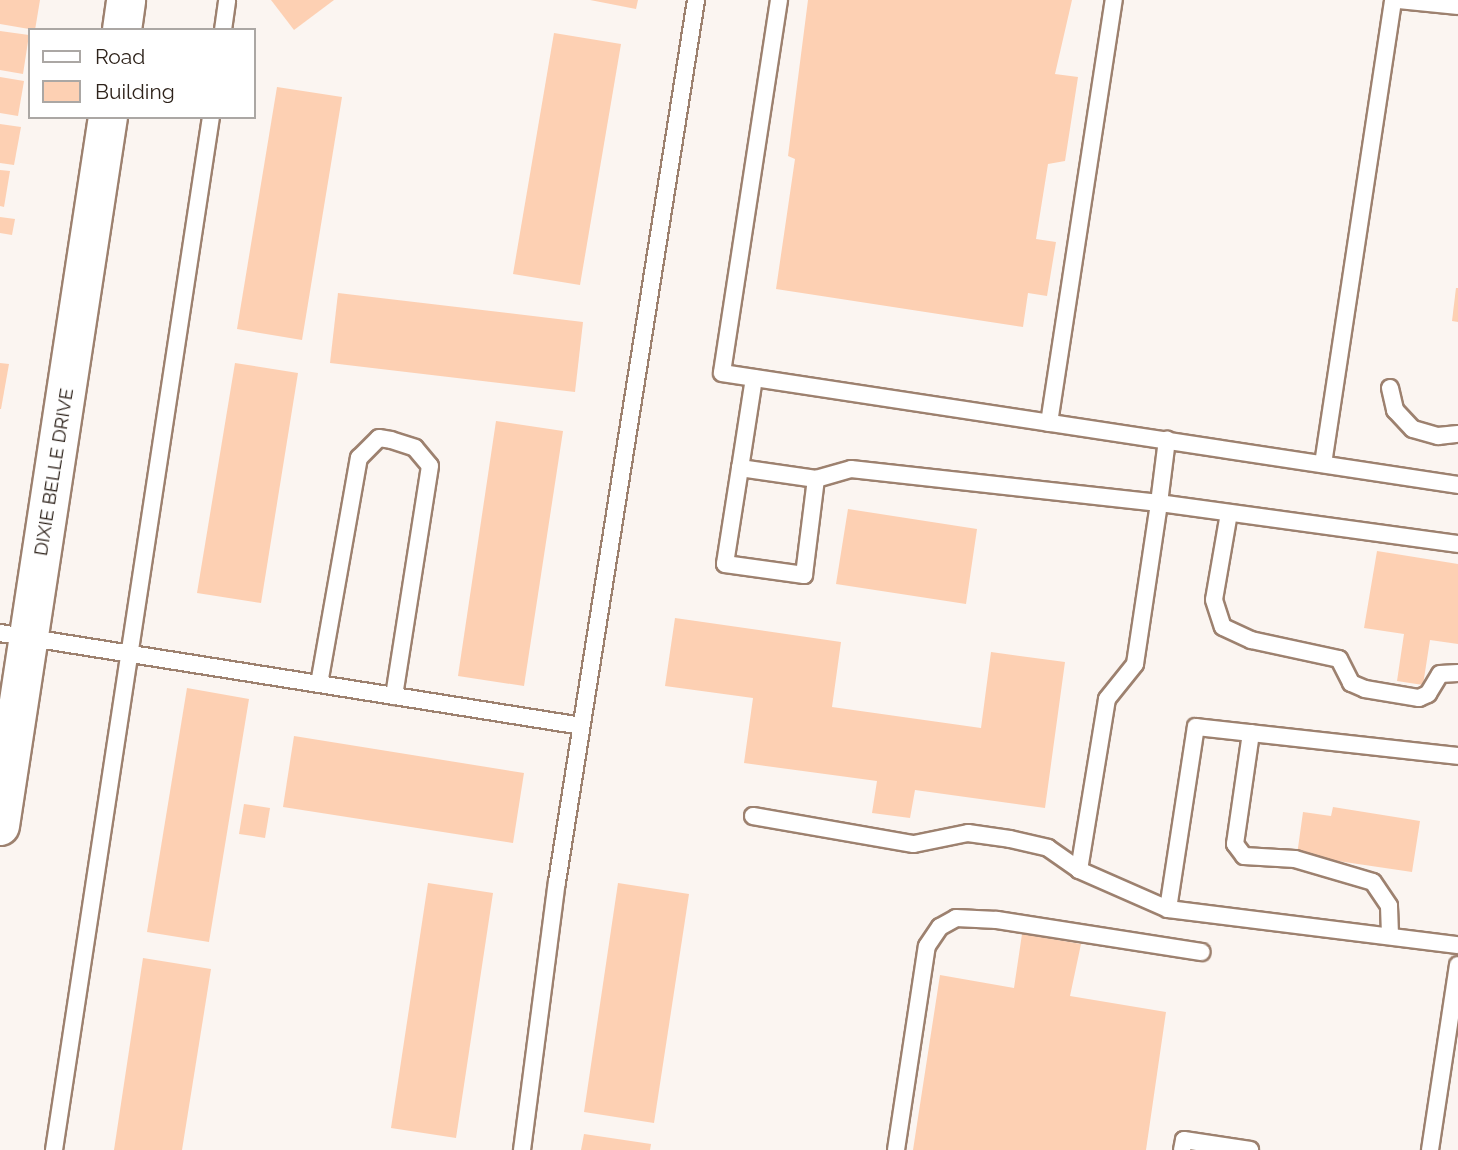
<!DOCTYPE html>
<style>
body{margin:0}
#map{position:relative;width:1458px;height:1150px;overflow:hidden;background:#fbf5f1;font-family:Raleway,sans-serif}
div>[style]{position:absolute}
.building>*{inset:0;background:#fdd0b3}
.roads{filter:drop-shadow(2px 0 #9d816f) drop-shadow(-2px 0 #9d816f) drop-shadow(0 2px #9d816f) drop-shadow(0 -2px #9d816f)}
.service>*{height:16px;margin:-8px;padding:0 8px;transform-origin:8px;border-radius:8px;background:#fff}
.tertiary>*{height:38px;margin:-19px;padding:0 19px;transform-origin:19px;border-radius:19px;background:#fff}
span{translate:-50% -50%;white-space:nowrap;text-align:center;line-height:1.15;-webkit-text-stroke:7px #fff;paint-order:stroke}
.street-label{font-size:19px;color:#2e231b}
.legend{position:absolute;left:28px;top:28px;width:228px;height:91px;box-sizing:border-box;background:#fff;border:2px solid #aba7a4;margin:0;padding:9px 12px;list-style:none;font-size:21px;color:#2e231b}
.legend li{display:flex;align-items:center;gap:14px;height:35px}
.legend b{width:35px;border:2px solid #aba7a4}
</style>
<div id="map">
<div class="building">
<div style="clip-path:polygon(0 0,40px 0,35px 30px,0 24px)"></div>
<div style="clip-path:polygon(271px 0,334px 0,294px 30px)"></div>
<div style="clip-path:polygon(590px 0,638px 0,636px 9px)"></div>
<div style="clip-path:polygon(808px 0,1072px 0,1055px 74px,1078px 77px,1065px 161px,1048px 164px,1036px 239px,1056px 242px,1047px 296px,1028px 293px,1023px 327px,776px 289px,795px 159px,788px 156px)"></div>
<div style="clip-path:polygon(0 31px,29px 35px,23px 74px,0 70px)"></div>
<div style="clip-path:polygon(554px 33px,621px 44px,580px 285px,513px 274px)"></div>
<div style="clip-path:polygon(0 77px,24px 81px,18px 116px,0 113px)"></div>
<div style="clip-path:polygon(277px 87px,342px 97px,302px 340px,237px 329px)"></div>
<div style="clip-path:polygon(0 124px,21px 127px,14px 165px,0 163px)"></div>
<div style="clip-path:polygon(0 170px,10px 171px,4px 207px,0 206px)"></div>
<div style="clip-path:polygon(0 217px,15px 219px,12px 235px,0 233px)"></div>
<div style="clip-path:polygon(1456px 288px,1458px 288px,1458px 322px,1452px 321px)"></div>
<div style="clip-path:polygon(338px 293px,583px 322px,575px 392px,330px 363px)"></div>
<div style="clip-path:polygon(0 363px,9px 364px,1px 409px,0 409px)"></div>
<div style="clip-path:polygon(235px 363px,298px 373px,261px 603px,197px 593px)"></div>
<div style="clip-path:polygon(496px 421px,563px 431px,524px 686px,458px 676px)"></div>
<div style="clip-path:polygon(848px 509px,977px 529px,966px 604px,836px 584px)"></div>
<div style="clip-path:polygon(1377px 551px,1458px 564px,1458px 644px,1430px 640px,1423px 685px,1397px 681px,1404px 634px,1364px 628px)"></div>
<div style="clip-path:polygon(675px 618px,841px 642px,832px 707px,981px 728px,991px 652px,1065px 662px,1045px 808px,915px 790px,910px 818px,872px 813px,877px 781px,744px 763px,753px 698px,665px 686px)"></div>
<div style="clip-path:polygon(187px 688px,249px 699px,209px 942px,147px 932px)"></div>
<div style="clip-path:polygon(294px 736px,524px 773px,513px 843px,283px 807px)"></div>
<div style="clip-path:polygon(244px 804px,270px 808px,265px 838px,239px 834px)"></div>
<div style="clip-path:polygon(1333px 807px,1420px 821px,1412px 872px,1297px 855px,1303px 812px,1331px 816px)"></div>
<div style="clip-path:polygon(428px 883px,493px 893px,456px 1138px,391px 1128px)"></div>
<div style="clip-path:polygon(618px 883px,689px 894px,654px 1123px,584px 1112px)"></div>
<div style="clip-path:polygon(1022px 934px,1081px 944px,1070px 996px,1166px 1012px,1146px 1150px,913px 1150px,940px 975px,1014px 988px)"></div>
<div style="clip-path:polygon(143px 958px,211px 969px,182px 1150px,114px 1150px)"></div>
<div style="clip-path:polygon(584px 1134px,651px 1144px,650px 1150px,581px 1150px)"></div>
</div>
<div class="roads">
<div class="service">
<div style="left:779px;top:0;width:377px;rotate:98.7deg"></div>
<div style="left:722px;top:373px;width:744px;rotate:8.65deg"></div>
<div style="left:1399px;top:0;width:59px;rotate:5.8deg"></div>
<div style="left:223px;top:30px;width:30px;rotate:-82deg"></div>
<div style="left:754px;top:378px;width:91px;rotate:98.8deg"></div>
<div style="left:740px;top:468px;width:77px;rotate:8.2deg"></div>
<div style="left:816px;top:479px;width:36px;rotate:-16deg"></div>
<div style="left:851px;top:469px;width:310px;rotate:6.3deg"></div>
<div style="left:1159px;top:503px;width:64px;rotate:-82.8deg"></div>
<div style="left:1390px;top:388px;width:23px;rotate:77deg"></div>
<div style="left:1395px;top:410px;width:26px;rotate:47deg"></div>
<div style="left:1413px;top:429px;width:26px;rotate:16deg"></div>
<div style="left:1438px;top:436px;width:20px;rotate:-6deg"></div>
<div style="left:1049px;top:423px;width:428px;rotate:-81.3deg"></div>
<div style="left:1323px;top:464px;width:469px;rotate:-81.4deg"></div>
<div style="left:740px;top:468px;width:97px;rotate:98.9deg"></div>
<div style="left:725px;top:564px;width:80px;rotate:7.9deg"></div>
<div style="left:804px;top:575px;width:97px;rotate:-82.9deg"></div>
<div style="left:1229px;top:513px;width:88px;rotate:99.8deg"></div>
<div style="left:1214px;top:600px;width:28px;rotate:72deg"></div>
<div style="left:1223px;top:627px;width:31px;rotate:25deg"></div>
<div style="left:1251px;top:640px;width:90px;rotate:12.2deg"></div>
<div style="left:1339px;top:659px;width:27px;rotate:63deg"></div>
<div style="left:1351px;top:683px;width:15px;rotate:23deg"></div>
<div style="left:1365px;top:689px;width:55px;rotate:9.5deg"></div>
<div style="left:1419px;top:698px;width:10px;rotate:-24deg"></div>
<div style="left:1428px;top:694px;width:23px;rotate:-59deg"></div>
<div style="left:1440px;top:674px;width:18px;rotate:-3deg"></div>
<div style="left:0;top:633px;width:589px;rotate:9.08deg"></div>
<div style="left:319px;top:684px;width:230px;rotate:-80deg"></div>
<div style="left:359px;top:458px;width:28px;rotate:-45deg"></div>
<div style="left:379px;top:438px;width:12px;rotate:9deg"></div>
<div style="left:391px;top:440px;width:25px;rotate:18deg"></div>
<div style="left:415px;top:448px;width:23px;rotate:50deg"></div>
<div style="left:430px;top:466px;width:233px;rotate:98.9deg"></div>
<div style="left:1251px;top:733px;width:112px;rotate:98.2deg"></div>
<div style="left:1235px;top:844px;width:15px;rotate:53deg"></div>
<div style="left:1244px;top:856px;width:51px;rotate:3.4deg"></div>
<div style="left:1295px;top:859px;width:81px;rotate:16.4deg"></div>
<div style="left:1373px;top:882px;width:29px;rotate:56deg"></div>
<div style="left:1389px;top:906px;width:29px;rotate:88deg"></div>
<div style="left:753px;top:816px;width:163px;rotate:9.9deg"></div>
<div style="left:914px;top:844px;width:55px;rotate:-11.5deg"></div>
<div style="left:968px;top:833px;width:42px;rotate:8.1deg"></div>
<div style="left:1010px;top:839px;width:39px;rotate:13deg"></div>
<div style="left:1048px;top:848px;width:38px;rotate:35deg"></div>
<div style="left:1079px;top:870px;width:97px;rotate:23.7deg"></div>
<div style="left:1168px;top:909px;width:292px;rotate:7.1deg"></div>
<div style="left:1079px;top:870px;width:173px;rotate:-80.7deg"></div>
<div style="left:1107px;top:699px;width:45px;rotate:-51.3deg"></div>
<div style="left:1135px;top:664px;width:163px;rotate:-81.5deg"></div>
<div style="left:1159px;top:503px;width:302px;rotate:7.8deg"></div>
<div style="left:1168px;top:909px;width:184px;rotate:-81.3deg"></div>
<div style="left:1196px;top:727px;width:264px;rotate:6.3deg"></div>
<div style="left:54px;top:1150px;width:1045px;rotate:-81.36deg"></div>
<div style="left:522px;top:1150px;width:270px;rotate:-82.6deg"></div>
<div style="left:557px;top:882px;width:893px;rotate:-81.04deg"></div>
<div style="left:896px;top:1150px;width:206px;rotate:-81.4deg"></div>
<div style="left:927px;top:946px;width:23px;rotate:-56deg"></div>
<div style="left:940px;top:927px;width:18px;rotate:-29deg"></div>
<div style="left:956px;top:918px;width:41px;rotate:2.8deg"></div>
<div style="left:997px;top:920px;width:207px;rotate:8.9deg"></div>
<div style="left:1182px;top:1150px;width:10px;rotate:-79deg"></div>
<div style="left:1184px;top:1140px;width:67px;rotate:8.6deg"></div>
<div style="left:1430px;top:1150px;width:187px;rotate:-81.4deg"></div>
</div>
<div class="tertiary">
<div style="left:122px;top:30px;width:30px;rotate:-82deg"></div>
<div style="left:0;top:826px;width:717px;rotate:-81.34deg"></div>
</div>
</div>
<div class="street-label">
<span style="left:54px;top:472px;rotate:-81deg">DIXIE BELLE DRIVE</span>
</div>
<ul class="legend">
<li><b style="height:9px;background:#fff"></b>Road</li>
<li><b style="height:19px;background:#fdd0b3"></b>Building</li>
</ul>
</div>
